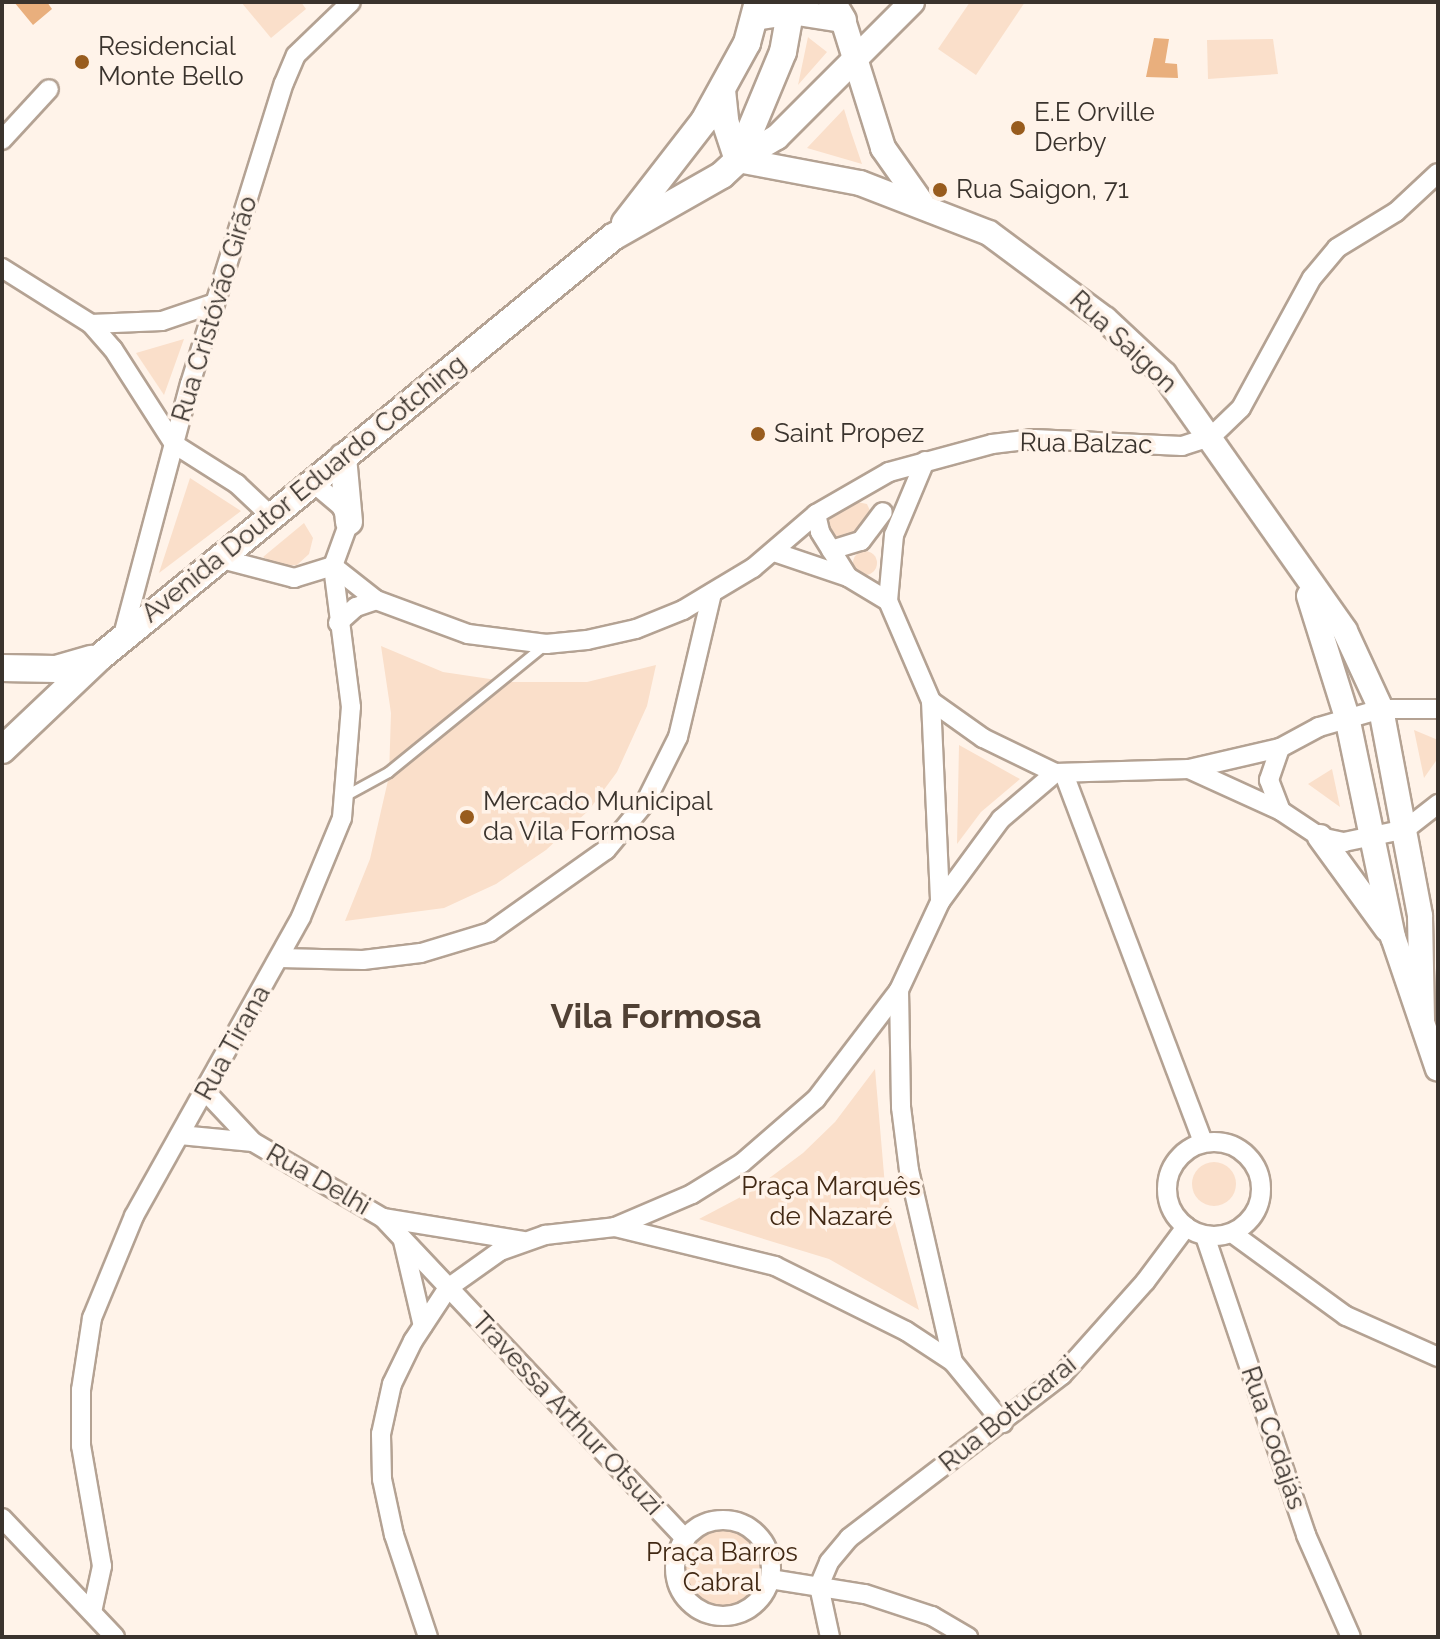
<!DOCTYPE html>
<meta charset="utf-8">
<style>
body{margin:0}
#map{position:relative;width:1440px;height:1639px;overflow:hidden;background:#fff3e9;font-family:Raleway,sans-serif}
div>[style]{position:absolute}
.green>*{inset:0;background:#fadfca}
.round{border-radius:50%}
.water>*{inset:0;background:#e9af7d}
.roads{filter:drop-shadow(2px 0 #b4a293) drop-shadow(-2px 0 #b4a293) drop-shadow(0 2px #b4a293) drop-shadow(0 -2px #b4a293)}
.service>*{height:9px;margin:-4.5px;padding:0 4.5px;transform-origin:4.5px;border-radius:4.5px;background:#fff}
.minor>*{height:18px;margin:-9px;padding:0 9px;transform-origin:9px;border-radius:9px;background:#fff}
.minor>.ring{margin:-9px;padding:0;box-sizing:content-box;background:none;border:18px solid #fff;border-radius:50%}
.tertiary>*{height:24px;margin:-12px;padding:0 12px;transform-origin:12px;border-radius:12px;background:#fff}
.secondary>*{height:26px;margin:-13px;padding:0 13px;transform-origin:13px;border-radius:13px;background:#fff}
.dots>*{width:22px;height:22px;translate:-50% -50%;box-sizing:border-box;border:4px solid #fff3e9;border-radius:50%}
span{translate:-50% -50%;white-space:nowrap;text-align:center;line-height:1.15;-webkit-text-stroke:7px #fff3e9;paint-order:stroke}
.poi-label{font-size:26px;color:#3a332d}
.left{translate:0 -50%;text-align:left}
.street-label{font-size:26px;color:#3a332d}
.park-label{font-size:26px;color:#412813}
.district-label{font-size:34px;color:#504034;font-weight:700}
.frame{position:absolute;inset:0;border:4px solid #3a332d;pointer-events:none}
</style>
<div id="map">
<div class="green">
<div style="clip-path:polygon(241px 2px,301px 2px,306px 9px,271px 38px)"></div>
<div style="clip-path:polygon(970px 2px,1025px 2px,976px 75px,938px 49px)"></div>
<div style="clip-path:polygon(809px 38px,827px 52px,798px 85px,808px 37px)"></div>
<div style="clip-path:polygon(1273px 39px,1278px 74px,1208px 79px,1207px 40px)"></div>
<div style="clip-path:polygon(844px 109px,851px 132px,862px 164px,807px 148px)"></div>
<div style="clip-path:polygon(184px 339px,164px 395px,136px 353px)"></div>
<div style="clip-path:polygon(190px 478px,241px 511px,159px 573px)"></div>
<div style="clip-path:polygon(852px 501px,867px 504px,872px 515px,864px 527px,831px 545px,820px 523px)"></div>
<div style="clip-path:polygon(304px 523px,313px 538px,309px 554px,297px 565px,279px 566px,263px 557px)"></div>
<div class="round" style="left:853px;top:551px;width:24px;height:24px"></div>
<div style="clip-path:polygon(381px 646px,443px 672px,510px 682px,587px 682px,656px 665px,647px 706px,617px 772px,589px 810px,546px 850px,496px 884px,444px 908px,345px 921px,370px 859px,389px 776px,391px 713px)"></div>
<div style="clip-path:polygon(1414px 730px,1438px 740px,1438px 758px,1424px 778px)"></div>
<div style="clip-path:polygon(959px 745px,1020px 779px,981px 812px,957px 844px)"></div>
<div style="clip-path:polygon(1332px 769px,1340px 807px,1308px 784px)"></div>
<div style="clip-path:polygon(875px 1069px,885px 1186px,919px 1310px,829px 1259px,699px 1219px,752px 1191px,803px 1153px,835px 1122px)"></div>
<div class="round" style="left:1192px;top:1162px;width:44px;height:44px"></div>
<div class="round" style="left:683px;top:1529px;width:78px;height:78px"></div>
</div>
<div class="water">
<div style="clip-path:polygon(14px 2px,47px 2px,52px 9px,33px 25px)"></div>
<div style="clip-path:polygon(1154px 38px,1169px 39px,1165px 63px,1177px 64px,1178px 78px,1146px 77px)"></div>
</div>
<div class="roads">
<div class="service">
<div style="left:346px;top:795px;width:48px;rotate:-28.7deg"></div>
<div style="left:388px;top:772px;width:200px;rotate:-39.1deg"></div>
</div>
<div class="minor">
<div style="left:2px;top:140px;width:69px;rotate:-47.3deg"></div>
<div style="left:2px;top:268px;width:105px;rotate:32.2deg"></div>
<div style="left:91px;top:324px;width:33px;rotate:49deg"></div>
<div style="left:113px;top:349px;width:113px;rotate:57.3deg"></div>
<div style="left:174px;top:444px;width:75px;rotate:32.4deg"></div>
<div style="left:237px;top:484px;width:47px;rotate:43.3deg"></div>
<div style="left:91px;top:324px;width:71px;rotate:-2.4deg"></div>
<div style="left:162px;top:321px;width:56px;rotate:-18.8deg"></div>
<div style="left:925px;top:461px;width:80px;rotate:112.7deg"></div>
<div style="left:894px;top:535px;width:66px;rotate:95.2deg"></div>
<div style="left:888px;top:601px;width:109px;rotate:66.7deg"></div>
<div style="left:931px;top:701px;width:201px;rotate:87.4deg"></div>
<div style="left:816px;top:514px;width:18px;rotate:77deg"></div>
<div style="left:820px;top:532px;width:53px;rotate:58.1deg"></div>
<div style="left:831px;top:550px;width:31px;rotate:-17deg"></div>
<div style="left:861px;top:541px;width:36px;rotate:-53deg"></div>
<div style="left:774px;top:552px;width:78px;rotate:18.7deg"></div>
<div style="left:848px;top:577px;width:47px;rotate:31deg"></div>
<div style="left:218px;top:558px;width:79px;rotate:14.7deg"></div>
<div style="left:294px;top:578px;width:41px;rotate:-17.1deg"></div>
<div style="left:333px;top:566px;width:55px;rotate:38.3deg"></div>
<div style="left:376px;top:600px;width:98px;rotate:20.3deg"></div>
<div style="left:468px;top:634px;width:79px;rotate:7.3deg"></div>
<div style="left:546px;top:644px;width:41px;rotate:-5.6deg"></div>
<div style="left:587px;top:640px;width:50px;rotate:-12.7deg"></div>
<div style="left:636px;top:629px;width:51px;rotate:-22deg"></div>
<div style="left:683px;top:610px;width:82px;rotate:-31deg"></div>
<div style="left:753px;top:568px;width:83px;rotate:-40.6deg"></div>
<div style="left:816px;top:514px;width:84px;rotate:-29.9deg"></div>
<div style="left:889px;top:472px;width:107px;rotate:-15.2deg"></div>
<div style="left:992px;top:444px;width:42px;rotate:-6.8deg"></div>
<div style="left:1034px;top:439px;width:148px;rotate:2.7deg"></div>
<div style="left:1182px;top:446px;width:32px;rotate:-18deg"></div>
<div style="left:1212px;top:436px;width:40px;rotate:-44deg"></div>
<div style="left:1241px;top:408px;width:148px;rotate:-61.4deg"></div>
<div style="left:1312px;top:278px;width:39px;rotate:-50deg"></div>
<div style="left:1337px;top:248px;width:69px;rotate:-31.4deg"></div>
<div style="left:1396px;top:212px;width:57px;rotate:-42.9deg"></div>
<div style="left:338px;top:623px;width:24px;rotate:-42deg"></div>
<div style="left:356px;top:607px;width:21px;rotate:-19deg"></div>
<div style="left:122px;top:639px;width:264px;rotate:-75.1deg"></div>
<div style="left:190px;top:384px;width:315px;rotate:-72.7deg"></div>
<div style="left:284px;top:83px;width:30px;rotate:-67deg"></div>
<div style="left:296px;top:55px;width:76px;rotate:-43.9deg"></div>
<div style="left:931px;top:701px;width:64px;rotate:35.4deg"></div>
<div style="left:983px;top:738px;width:80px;rotate:25.9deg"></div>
<div style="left:1055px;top:773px;width:134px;rotate:-1.7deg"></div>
<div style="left:1189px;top:769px;width:93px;rotate:-13deg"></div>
<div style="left:1438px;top:709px;width:57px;rotate:180deg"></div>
<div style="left:1381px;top:709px;width:65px;rotate:163.8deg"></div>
<div style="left:1319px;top:727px;width:44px;rotate:151.7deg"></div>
<div style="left:1280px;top:748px;width:34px;rotate:109deg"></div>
<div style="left:1269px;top:780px;width:33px;rotate:69deg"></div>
<div style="left:1281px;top:811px;width:47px;rotate:33.7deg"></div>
<div style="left:1320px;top:837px;width:25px;rotate:12deg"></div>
<div style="left:1344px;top:842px;width:63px;rotate:-11.8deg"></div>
<div style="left:1406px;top:829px;width:41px;rotate:-38deg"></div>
<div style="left:1189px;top:769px;width:101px;rotate:24.5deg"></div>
<div style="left:1064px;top:774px;width:393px;rotate:69.3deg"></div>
<div style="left:280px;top:958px;width:83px;rotate:1.4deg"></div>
<div style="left:363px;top:960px;width:58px;rotate:-6.9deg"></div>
<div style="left:421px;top:953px;width:72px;rotate:-16.9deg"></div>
<div style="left:490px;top:932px;width:142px;rotate:-35.3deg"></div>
<div style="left:606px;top:850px;width:61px;rotate:-50.3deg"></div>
<div style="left:645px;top:803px;width:74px;rotate:-63.4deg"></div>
<div style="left:678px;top:737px;width:148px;rotate:-76.7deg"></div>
<div style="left:899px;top:990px;width:117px;rotate:89deg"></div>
<div style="left:901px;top:1107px;width:64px;rotate:82.8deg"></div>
<div style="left:909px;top:1170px;width:197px;rotate:77.1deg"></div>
<div style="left:207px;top:1093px;width:67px;rotate:46.8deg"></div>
<div style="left:253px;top:1142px;width:151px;rotate:30.3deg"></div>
<div style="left:383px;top:1218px;width:441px;rotate:46.7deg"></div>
<div style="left:180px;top:1135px;width:73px;rotate:5.5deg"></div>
<div class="ring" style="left:1167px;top:1142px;width:76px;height:76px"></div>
<div style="left:383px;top:1218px;width:142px;rotate:9.3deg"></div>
<div style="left:615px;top:1227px;width:84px;rotate:-23.2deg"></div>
<div style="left:692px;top:1194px;width:59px;rotate:-31.8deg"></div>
<div style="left:742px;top:1163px;width:98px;rotate:-40.9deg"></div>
<div style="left:816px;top:1099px;width:137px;rotate:-52.7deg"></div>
<div style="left:899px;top:990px;width:97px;rotate:-65deg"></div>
<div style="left:940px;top:902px;width:103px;rotate:-53.7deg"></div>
<div style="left:1001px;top:819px;width:71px;rotate:-40.4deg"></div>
<div style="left:1232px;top:1233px;width:141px;rotate:36.1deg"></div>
<div style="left:1346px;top:1316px;width:101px;rotate:24deg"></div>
<div style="left:1205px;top:1236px;width:316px;rotate:71.3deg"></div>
<div style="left:1306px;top:1535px;width:111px;rotate:66.2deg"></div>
<div style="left:403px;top:1241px;width:87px;rotate:76.8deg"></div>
<div style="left:2px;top:1518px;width:164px;rotate:46.5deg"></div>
<div class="ring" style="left:675px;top:1520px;width:78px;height:78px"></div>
<div style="left:770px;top:1579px;width:96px;rotate:9deg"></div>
<div style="left:865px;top:1594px;width:71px;rotate:18.2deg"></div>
<div style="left:932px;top:1616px;width:42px;rotate:30.3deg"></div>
<div style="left:92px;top:1612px;width:47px;rotate:-77.7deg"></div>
<div style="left:102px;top:1566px;width:122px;rotate:-99.9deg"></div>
<div style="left:81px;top:1446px;width:56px;rotate:-90deg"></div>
<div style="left:81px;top:1390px;width:73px;rotate:-81.3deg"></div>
<div style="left:92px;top:1318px;width:110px;rotate:-67.6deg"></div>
<div style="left:134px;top:1216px;width:342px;rotate:-60.8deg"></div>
<div style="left:301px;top:917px;width:107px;rotate:-67.5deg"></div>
<div style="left:342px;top:818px;width:111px;rotate:-85.4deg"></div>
<div style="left:351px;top:707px;width:142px;rotate:-97.3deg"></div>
<div style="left:333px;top:566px;width:47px;rotate:-70deg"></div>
<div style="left:349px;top:522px;width:18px;rotate:-117deg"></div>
<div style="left:341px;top:506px;width:38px;rotate:-140deg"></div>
<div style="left:428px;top:1637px;width:108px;rotate:-108.4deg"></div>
<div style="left:394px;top:1535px;width:57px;rotate:-102.1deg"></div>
<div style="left:382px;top:1479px;width:45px;rotate:-91.3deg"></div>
<div style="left:381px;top:1434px;width:51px;rotate:-77.6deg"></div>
<div style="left:392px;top:1384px;width:48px;rotate:-64deg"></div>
<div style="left:413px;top:1341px;width:64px;rotate:-56.6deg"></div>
<div style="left:448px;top:1288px;width:64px;rotate:-35.4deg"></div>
<div style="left:500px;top:1251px;width:48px;rotate:-19.6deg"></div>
<div style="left:545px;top:1235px;width:70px;rotate:-6.5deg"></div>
<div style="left:615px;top:1227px;width:165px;rotate:13.7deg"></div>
<div style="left:775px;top:1266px;width:146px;rotate:26.4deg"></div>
<div style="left:906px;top:1331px;width:56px;rotate:33.4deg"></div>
<div style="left:953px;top:1362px;width:79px;rotate:50.7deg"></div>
<div style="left:830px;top:1637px;width:52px;rotate:-102.2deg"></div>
<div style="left:819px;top:1586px;width:26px;rotate:-67deg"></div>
<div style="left:829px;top:1562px;width:31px;rotate:-50deg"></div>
<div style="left:849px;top:1538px;width:268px;rotate:-37.4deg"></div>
<div style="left:1062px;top:1375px;width:125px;rotate:-48.3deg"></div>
<div style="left:1145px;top:1282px;width:69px;rotate:-53.3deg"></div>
</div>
<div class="tertiary">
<div style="left:755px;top:18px;width:36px;rotate:-9deg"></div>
<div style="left:791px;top:12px;width:53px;rotate:8.7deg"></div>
<div style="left:843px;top:20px;width:134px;rotate:72.6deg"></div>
<div style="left:883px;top:148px;width:66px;rotate:54.9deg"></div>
<div style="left:738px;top:160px;width:124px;rotate:10.7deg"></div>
<div style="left:860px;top:183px;width:138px;rotate:21.2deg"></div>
<div style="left:989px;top:233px;width:144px;rotate:36.6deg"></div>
<div style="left:1105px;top:319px;width:81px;rotate:43deg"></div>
<div style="left:1164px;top:374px;width:314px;rotate:54.8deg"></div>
<div style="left:1345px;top:631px;width:86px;rotate:65.2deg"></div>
<div style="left:1381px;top:709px;width:211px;rotate:79.3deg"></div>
<div style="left:1420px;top:916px;width:105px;rotate:88.9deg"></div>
<div style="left:738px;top:160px;width:45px;rotate:-30.5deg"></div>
<div style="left:777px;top:137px;width:191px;rotate:-45deg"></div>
<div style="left:1309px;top:596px;width:127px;rotate:72.6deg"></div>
<div style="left:1347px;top:717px;width:225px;rotate:78.2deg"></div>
<div style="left:1393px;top:937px;width:139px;rotate:71.2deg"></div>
<div style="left:1320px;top:837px;width:114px;rotate:53.9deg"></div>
</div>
<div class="secondary">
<div style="left:832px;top:2px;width:21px;rotate:59deg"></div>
<div style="left:722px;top:90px;width:31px;rotate:84deg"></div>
<div style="left:725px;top:121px;width:41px;rotate:71.6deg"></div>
<div style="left:625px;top:223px;width:129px;rotate:-52.2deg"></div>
<div style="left:704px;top:121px;width:89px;rotate:-61.1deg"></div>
<div style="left:747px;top:43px;width:42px;rotate:-75deg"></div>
<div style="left:343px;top:457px;width:65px;rotate:84.7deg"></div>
<div style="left:2px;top:668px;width:54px;rotate:1.1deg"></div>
<div style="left:56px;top:669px;width:37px;rotate:-16deg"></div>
<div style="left:2px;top:750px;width:135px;rotate:-43.5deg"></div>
<div style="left:100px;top:657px;width:663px;rotate:-39.31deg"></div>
<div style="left:613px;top:237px;width:125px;rotate:-29.6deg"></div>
<div style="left:722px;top:175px;width:22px;rotate:-43deg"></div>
<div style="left:738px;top:160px;width:117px;rotate:-67.4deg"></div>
<div style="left:783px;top:52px;width:51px;rotate:-79.8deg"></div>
</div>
</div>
<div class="dots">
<div style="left:82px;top:62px;background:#985c1e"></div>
<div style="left:1018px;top:128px;background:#985c1e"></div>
<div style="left:940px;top:190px;background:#985c1e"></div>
<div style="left:758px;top:434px;background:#985c1e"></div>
<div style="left:467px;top:817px;background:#985c1e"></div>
</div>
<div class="poi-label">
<span class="left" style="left:98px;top:62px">Residencial<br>Monte Bello</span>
<span class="left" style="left:1034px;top:128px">E.E Orville<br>Derby</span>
<span class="left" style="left:956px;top:190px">Rua Saigon, 71</span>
<span class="left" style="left:774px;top:434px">Saint Propez</span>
<span class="left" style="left:483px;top:817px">Mercado Municipal<br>da Vila Formosa</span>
</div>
<div class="street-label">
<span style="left:215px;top:309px;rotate:-73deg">Rua Cristóvão Girão</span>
<span style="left:1123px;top:342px;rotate:43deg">Rua Saigon</span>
<span style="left:1086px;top:444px;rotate:1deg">Rua Balzac</span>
<span style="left:304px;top:489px;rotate:-39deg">Avenida Doutor Eduardo Cotching</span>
<span style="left:233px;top:1043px;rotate:-61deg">Rua Tirana</span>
<span style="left:318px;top:1180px;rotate:30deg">Rua Delhi</span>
<span style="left:567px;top:1414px;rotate:47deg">Travessa Arthur Otsuzi</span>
<span style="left:1008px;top:1414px;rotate:-39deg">Rua Botucarai</span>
<span style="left:1273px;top:1438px;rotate:71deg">Rua Codajás</span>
</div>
<div class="park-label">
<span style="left:831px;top:1202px">Praça Marquês<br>de Nazaré</span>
<span style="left:722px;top:1568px">Praça Barros<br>Cabral</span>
</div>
<div class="district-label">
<span style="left:656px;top:1017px">Vila Formosa</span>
</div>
<div class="frame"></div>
</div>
